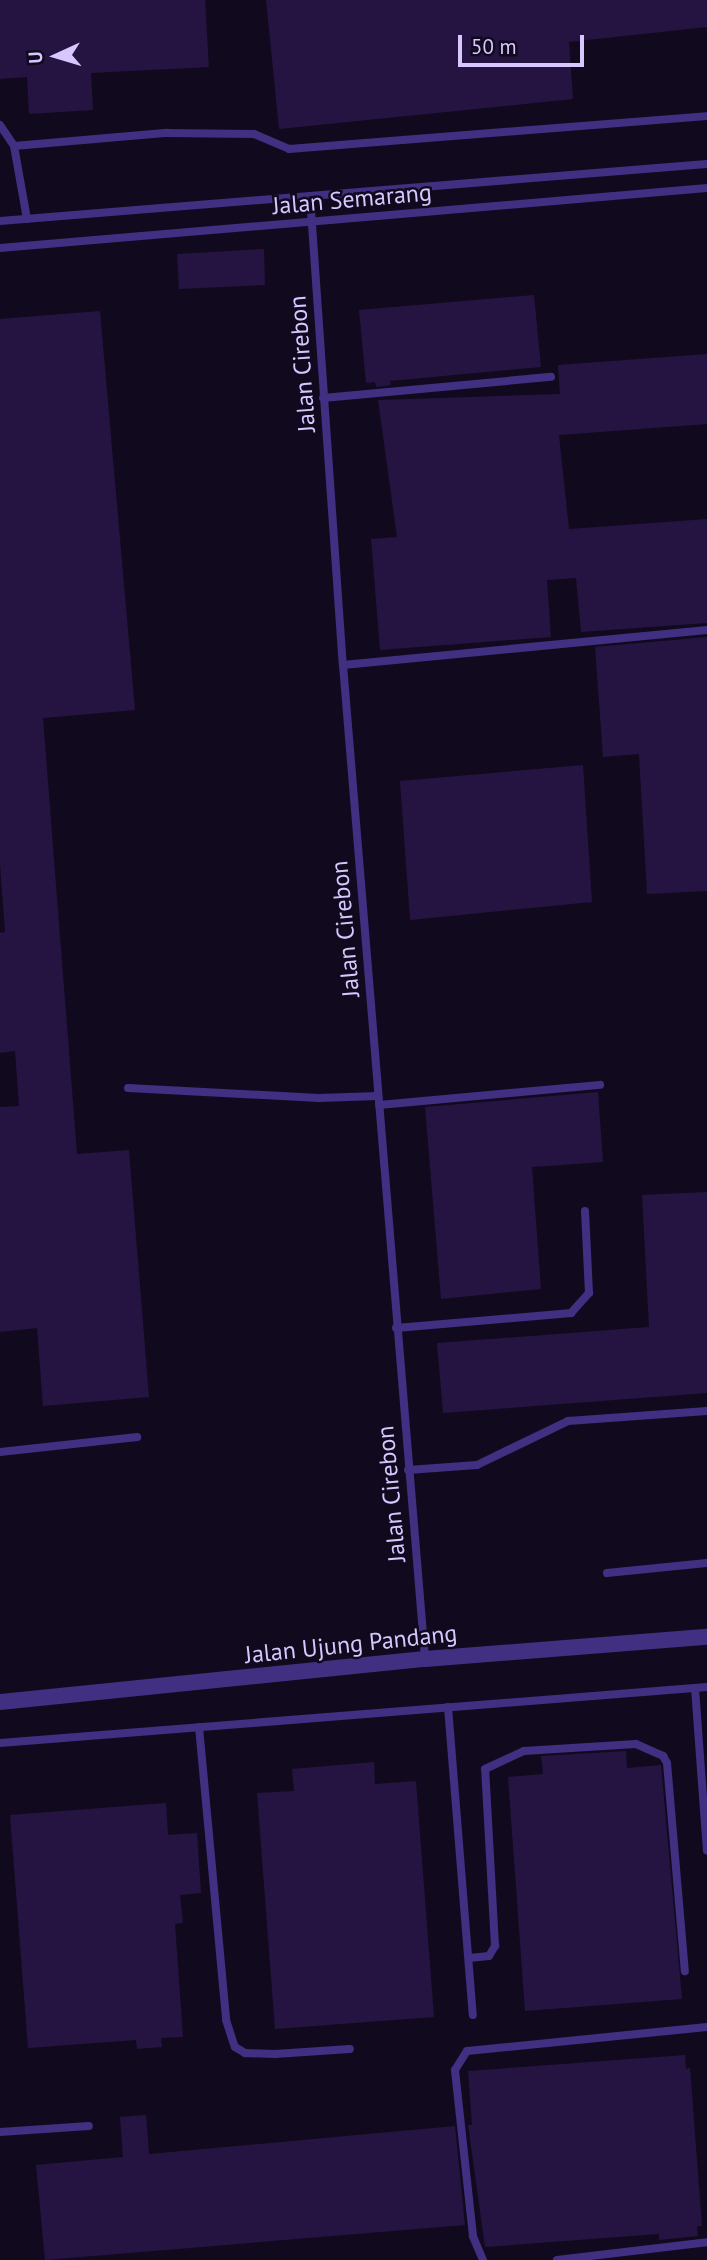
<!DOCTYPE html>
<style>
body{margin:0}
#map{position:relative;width:707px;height:2260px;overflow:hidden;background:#110a1e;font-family:"PT Sans",sans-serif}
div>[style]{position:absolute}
.building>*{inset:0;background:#251441}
.service>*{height:8px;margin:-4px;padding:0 4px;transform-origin:4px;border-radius:4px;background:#412f82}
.minor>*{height:16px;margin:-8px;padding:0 8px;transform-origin:8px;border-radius:8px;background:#412f82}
span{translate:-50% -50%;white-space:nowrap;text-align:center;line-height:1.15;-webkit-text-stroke:5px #110a1e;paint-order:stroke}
.street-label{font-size:24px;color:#d7c7ff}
.north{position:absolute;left:21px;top:21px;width:70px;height:70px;-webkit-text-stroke:5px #110a1e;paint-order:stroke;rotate:266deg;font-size:19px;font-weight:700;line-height:28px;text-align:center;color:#d7c7ff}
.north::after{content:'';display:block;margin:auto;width:24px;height:32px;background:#d7c7ff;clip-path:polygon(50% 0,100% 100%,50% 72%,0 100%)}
.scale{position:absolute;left:458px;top:35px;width:126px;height:32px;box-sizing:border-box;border:4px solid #d7c7ff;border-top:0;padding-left:9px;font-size:21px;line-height:24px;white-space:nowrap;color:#d7c7ff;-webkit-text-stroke:5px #110a1e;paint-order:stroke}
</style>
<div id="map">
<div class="building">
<div style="clip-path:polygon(0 0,205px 0,209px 67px,91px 73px,93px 110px,29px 114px,27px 77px,0 79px)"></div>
<div style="clip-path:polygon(266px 0,707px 0,707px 27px,569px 42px,573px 99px,279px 129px)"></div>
<div style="clip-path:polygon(264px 249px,265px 285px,179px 289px,177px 254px)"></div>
<div style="clip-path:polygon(534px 295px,541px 367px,390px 381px,391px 385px,376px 387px,375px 382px,366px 383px,359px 310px)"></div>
<div style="clip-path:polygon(100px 311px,135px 710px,43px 718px,77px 1154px,129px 1150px,149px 1397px,43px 1406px,37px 1328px,0 1332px,0 1107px,19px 1106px,15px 1051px,0 1053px,0 933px,5px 932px,0 864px,0 319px)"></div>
<div style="clip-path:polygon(707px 354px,707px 424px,559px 435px,569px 529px,707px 519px,707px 623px,581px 632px,576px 578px,547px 580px,551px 637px,380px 650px,371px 539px,397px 537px,378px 400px,560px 394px,558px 365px)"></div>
<div style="clip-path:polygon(707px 637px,707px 891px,647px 894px,639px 754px,603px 757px,595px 647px)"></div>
<div style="clip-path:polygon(583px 765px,592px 902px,410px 920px,400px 781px)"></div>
<div style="clip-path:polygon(598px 1092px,603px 1162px,532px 1167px,541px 1289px,441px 1299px,425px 1107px)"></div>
<div style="clip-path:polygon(707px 1192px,707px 1393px,443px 1413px,437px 1343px,649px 1327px,642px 1195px)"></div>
<div style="clip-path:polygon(626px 1751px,627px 1768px,661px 1765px,682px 1999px,525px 2011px,508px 1777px,543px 1774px,541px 1756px)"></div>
<div style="clip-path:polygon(374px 1762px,375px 1784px,416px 1781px,434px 2017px,275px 2029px,257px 1793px,294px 1791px,292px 1769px)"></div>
<div style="clip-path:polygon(166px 1803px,168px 1835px,197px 1833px,201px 1893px,180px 1895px,183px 1923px,175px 1924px,183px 2037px,161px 2038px,162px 2047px,137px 2049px,136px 2040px,28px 2048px,10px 1815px)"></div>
<div style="clip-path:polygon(685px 2055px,686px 2069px,690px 2068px,702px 2226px,697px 2226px,698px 2236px,659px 2240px,659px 2234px,485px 2247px,468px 2125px,472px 2125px,468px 2071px)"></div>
<div style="clip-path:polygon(146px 2115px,149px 2154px,455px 2126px,465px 2225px,45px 2260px,36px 2165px,123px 2157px,120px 2117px)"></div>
</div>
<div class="service">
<div style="left:0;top:125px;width:25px;rotate:56deg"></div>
<div style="left:14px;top:146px;width:74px;rotate:79.9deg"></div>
<div style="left:14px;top:146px;width:154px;rotate:-4.9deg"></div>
<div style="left:167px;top:133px;width:87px;rotate:0.7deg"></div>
<div style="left:254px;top:134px;width:38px;rotate:23deg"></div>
<div style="left:289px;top:149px;width:419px;rotate:-4.5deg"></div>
<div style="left:310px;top:196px;width:470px;rotate:86deg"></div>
<div style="left:343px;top:665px;width:997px;rotate:85.28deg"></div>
<div style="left:0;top:221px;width:709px;rotate:-4.61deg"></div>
<div style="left:0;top:248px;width:710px;rotate:-4.85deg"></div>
<div style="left:323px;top:398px;width:229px;rotate:-5.3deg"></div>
<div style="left:343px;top:665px;width:366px;rotate:-5.5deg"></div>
<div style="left:128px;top:1088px;width:191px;rotate:3deg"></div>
<div style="left:319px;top:1098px;width:59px;rotate:-1.9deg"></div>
<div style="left:379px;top:1105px;width:222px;rotate:-5.2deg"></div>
<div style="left:396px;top:1328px;width:176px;rotate:-4.9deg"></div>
<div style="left:571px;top:1313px;width:27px;rotate:-48deg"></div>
<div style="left:589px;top:1293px;width:82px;rotate:-92.8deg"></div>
<div style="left:0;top:1452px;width:138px;rotate:-6.2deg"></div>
<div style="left:408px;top:1470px;width:69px;rotate:-4.1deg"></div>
<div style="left:477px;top:1465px;width:101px;rotate:-25.8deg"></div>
<div style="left:568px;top:1421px;width:139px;rotate:-4.1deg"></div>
<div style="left:607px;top:1573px;width:100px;rotate:-5.7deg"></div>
<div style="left:695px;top:1688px;width:163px;rotate:85.8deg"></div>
<div style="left:448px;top:1707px;width:309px;rotate:85.4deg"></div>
<div style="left:199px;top:1727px;width:294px;rotate:84.7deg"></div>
<div style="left:226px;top:2020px;width:28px;rotate:72deg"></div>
<div style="left:235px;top:2047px;width:12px;rotate:31deg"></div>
<div style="left:245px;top:2053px;width:30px;rotate:2deg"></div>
<div style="left:275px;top:2054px;width:75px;rotate:-3.8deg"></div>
<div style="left:0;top:1743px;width:709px;rotate:-4.53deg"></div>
<div style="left:469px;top:1958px;width:20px;rotate:-6deg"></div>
<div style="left:489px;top:1956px;width:12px;rotate:-59deg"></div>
<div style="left:495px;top:1946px;width:177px;rotate:-93.2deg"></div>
<div style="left:485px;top:1769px;width:43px;rotate:-24.8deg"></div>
<div style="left:524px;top:1751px;width:112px;rotate:-3.6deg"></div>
<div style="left:636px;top:1744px;width:30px;rotate:24deg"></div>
<div style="left:663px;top:1756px;width:8px;rotate:60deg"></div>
<div style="left:667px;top:1763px;width:209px;rotate:85.1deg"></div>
<div style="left:0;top:2132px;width:89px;rotate:-3.9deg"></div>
<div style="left:483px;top:2260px;width:26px;rotate:-113deg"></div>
<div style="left:473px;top:2236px;width:167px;rotate:-96.2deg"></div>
<div style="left:455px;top:2070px;width:22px;rotate:-58deg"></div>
<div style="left:467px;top:2051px;width:241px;rotate:-5.7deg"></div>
<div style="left:557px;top:2260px;width:151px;rotate:-6.8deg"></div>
</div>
<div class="minor">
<div style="left:0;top:1702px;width:427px;rotate:-5.8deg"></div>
<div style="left:425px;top:1659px;width:283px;rotate:-4.5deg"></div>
</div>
<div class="street-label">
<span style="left:352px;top:199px;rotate:-5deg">Jalan Semarang</span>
<span style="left:302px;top:364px;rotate:-94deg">Jalan Cirebon</span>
<span style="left:345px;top:929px;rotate:-95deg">Jalan Cirebon</span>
<span style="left:391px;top:1494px;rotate:-95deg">Jalan Cirebon</span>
<span style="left:351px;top:1644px;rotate:-6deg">Jalan Ujung Pandang</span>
</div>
<div class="north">U</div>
<div class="scale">50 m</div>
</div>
